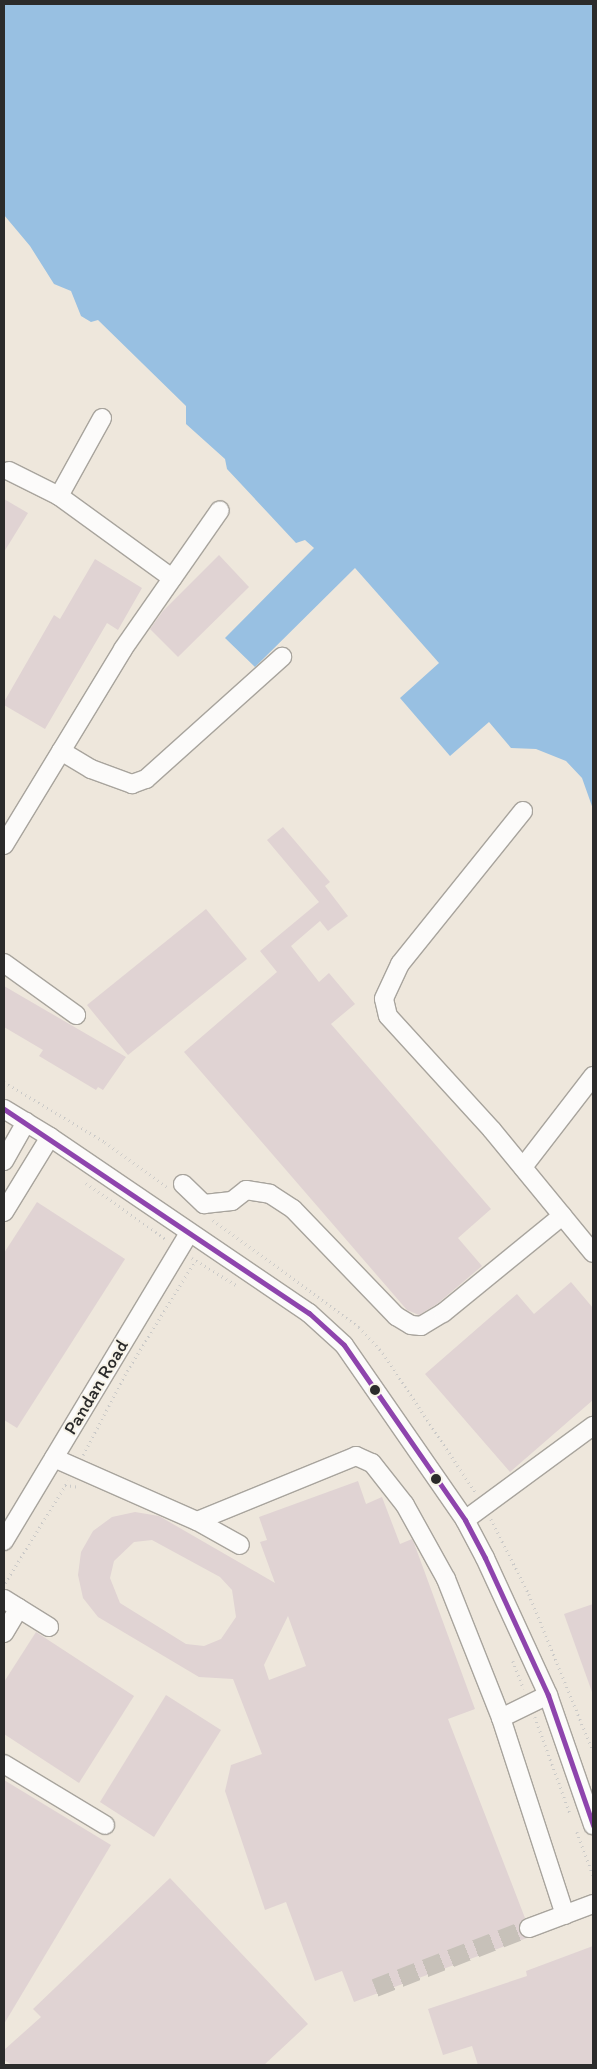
<!DOCTYPE html>
<style>
body{margin:0}
#map{position:relative;width:597px;height:2069px;overflow:hidden;background:#eee7dc;font-family:Itim,sans-serif}
div>[style]{position:absolute}
.water>*{inset:0;background:#98c0e2}
.building>*{inset:0;background:#e0d3d3}
.minor-tunnel>*{height:18px;margin-top:-9px;transform-origin:0;background:repeating-linear-gradient(90deg,#c7c1b9 0 18px,transparent 0 27px)}
.path>*{height:2.5px;margin-top:-1.25px;transform-origin:0;background:repeating-linear-gradient(90deg,#cbcac8 0 1px,transparent 0 5px)}
.roads{filter:drop-shadow(1px 0 #a8a49d) drop-shadow(-1px 0 #a8a49d) drop-shadow(0 1px #a8a49d) drop-shadow(0 -1px #a8a49d)}
.minor>*{height:18px;margin:-9px;padding:0 9px;transform-origin:9px;border-radius:9px;background:#fcfbfa}
.bus-1>*{height:5px;margin:-2.5px;padding:0 2.5px;transform-origin:2.5px;border-radius:2.5px;background:#8e44ad}
.dots>*{width:14px;height:14px;translate:-50% -50%;box-sizing:border-box;border:2px solid #f7f3e8;border-radius:50%}
span{translate:-50% -50%;white-space:nowrap;text-align:center;line-height:1.15;-webkit-text-stroke:4px #f7f3e8;paint-order:stroke}
.street-label{font-size:19px;color:#2b2b2b}
.frame{position:absolute;inset:0;border:5px solid #2b2b2b;pointer-events:none}
</style>
<div id="map">
<div class="water">
<div style="clip-path:polygon(4px 4px,593px 4px,593px 809px,582px 778px,566px 761px,536px 749px,511px 748px,489px 722px,450px 756px,400px 698px,439px 663px,355px 568px,255px 667px,225px 638px,314px 548px,305px 540px,296px 543px,227px 469px,225px 459px,186px 424px,186px 406px,98px 320px,91px 322px,81px 316px,71px 291px,54px 284px,30px 246px,4px 215px)"></div>
</div>
<div class="building">
<div style="clip-path:polygon(4px 499px,28px 513px,4px 552px)"></div>
<div style="clip-path:polygon(219px 555px,249px 587px,178px 657px,150px 629px,163px 611px)"></div>
<div style="clip-path:polygon(95px 559px,142px 588px,118px 630px,107px 623px,45px 729px,4px 705px,4px 702px,54px 615px,60px 619px)"></div>
<div style="clip-path:polygon(283px 827px,330px 882px,325px 886px,348px 916px,328px 931px,320px 921px,291px 946px,319px 982px,329px 973px,355px 1004px,331px 1024px,491px 1209px,458px 1238px,482px 1266px,437px 1304px,419px 1315px,407px 1310px,184px 1052px,277px 972px,260px 951px,319px 902px,267px 840px)"></div>
<div style="clip-path:polygon(206px 909px,247px 959px,128px 1055px,87px 1005px)"></div>
<div style="clip-path:polygon(4px 986px,126px 1057px,103px 1090px,98px 1087px,96px 1090px,39px 1056px,43px 1050px,4px 1027px)"></div>
<div style="clip-path:polygon(37px 1202px,125px 1259px,17px 1428px,4px 1420px,4px 1253px)"></div>
<div style="clip-path:polygon(571px 1282px,593px 1308px,593px 1400px,510px 1472px,425px 1374px,517px 1294px,534px 1314px)"></div>
<div style="clip-path:polygon(evenodd,358px 1481px,366px 1504px,382px 1497px,400px 1544px,412px 1539px,414px 1543px,475px 1709px,448px 1719px,525px 1918px,521px 1922px,519px 1931px,527px 1938px,354px 2002px,342px 1971px,315px 1981px,286px 1902px,265px 1910px,225px 1791px,231px 1765px,262px 1754px,233px 1679px,199px 1677px,98px 1617px,83px 1598px,78px 1575px,81px 1552px,93px 1531px,112px 1517px,135px 1512px,159px 1516px,275px 1583px,260px 1542px,267px 1540px,259px 1517px,358px 1481px,152px 1540px,220px 1577px,232px 1590px,236px 1617px,221px 1639px,204px 1646px,186px 1644px,120px 1603px,110px 1578px,114px 1561px,134px 1542px,152px 1540px,358px 1481px,288px 1616px,306px 1666px,269px 1680px,264px 1665px,288px 1616px)"></div>
<div style="clip-path:polygon(593px 1604px,593px 1692px,592px 1692px,564px 1614px)"></div>
<div style="clip-path:polygon(36px 1632px,134px 1696px,79px 1783px,4px 1734px,4px 1682px)"></div>
<div style="clip-path:polygon(166px 1695px,221px 1730px,154px 1837px,100px 1802px)"></div>
<div style="clip-path:polygon(4px 1780px,111px 1845px,4px 2024px)"></div>
<div style="clip-path:polygon(170px 1878px,308px 2024px,264px 2065px,12px 2065px,4px 2060px,4px 2050px,41px 2017px,33px 2009px)"></div>
<div style="clip-path:polygon(593px 1946px,593px 2065px,478px 2065px,472px 2046px,443px 2055px,428px 2009px,527px 1976px,526px 1971px)"></div>
</div>
<div class="minor-tunnel">
<div style="left:375px;top:1988px;width:165px;rotate:-21.3deg"></div>
</div>
<div class="path">
<div style="left:4px;top:1082px;width:117px;rotate:30.7deg"></div>
<div style="left:105px;top:1142px;width:78px;rotate:36.1deg"></div>
<div style="left:86px;top:1183px;width:99px;rotate:35.1deg"></div>
<div style="left:213px;top:1220px;width:181px;rotate:36.2deg"></div>
<div style="left:359px;top:1327px;width:35px;rotate:47deg"></div>
<div style="left:383px;top:1353px;width:168px;rotate:56.4deg"></div>
<div style="left:192px;top:1258px;width:52px;rotate:31.5deg"></div>
<div style="left:83px;top:1455px;width:95px;rotate:-62.4deg"></div>
<div style="left:127px;top:1371px;width:129px;rotate:-58.3deg"></div>
<div style="left:65px;top:1485px;width:15px;rotate:8deg"></div>
<div style="left:491px;top:1519px;width:84px;rotate:63.1deg"></div>
<div style="left:529px;top:1594px;width:170px;rotate:67.8deg"></div>
<div style="left:5px;top:1583px;width:120px;rotate:-58.3deg"></div>
<div style="left:513px;top:1661px;width:30px;rotate:69deg"></div>
<div style="left:535px;top:1717px;width:102px;rotate:70deg"></div>
<div style="left:577px;top:1832px;width:46px;rotate:69.6deg"></div>
</div>
<div class="roads">
<div class="minor">
<div style="left:9px;top:471px;width:56px;rotate:26.6deg"></div>
<div style="left:59px;top:496px;width:140px;rotate:36deg"></div>
<div style="left:59px;top:496px;width:89px;rotate:-61.1deg"></div>
<div style="left:61px;top:751px;width:35px;rotate:31deg"></div>
<div style="left:91px;top:769px;width:44px;rotate:20.1deg"></div>
<div style="left:132px;top:784px;width:15px;rotate:-20deg"></div>
<div style="left:146px;top:779px;width:183px;rotate:-41.9deg"></div>
<div style="left:523px;top:811px;width:196px;rotate:128.8deg"></div>
<div style="left:400px;top:964px;width:38px;rotate:115deg"></div>
<div style="left:384px;top:999px;width:17px;rotate:77deg"></div>
<div style="left:388px;top:1016px;width:154px;rotate:47.6deg"></div>
<div style="left:492px;top:1130px;width:159px;rotate:50.6deg"></div>
<div style="left:4px;top:845px;width:229px;rotate:-58.7deg"></div>
<div style="left:123px;top:649px;width:169px;rotate:-55.1deg"></div>
<div style="left:4px;top:963px;width:89px;rotate:35.8deg"></div>
<div style="left:4px;top:1109px;width:54px;rotate:31.3deg"></div>
<div style="left:50px;top:1137px;width:313px;rotate:34.2deg"></div>
<div style="left:309px;top:1313px;width:47px;rotate:42.4deg"></div>
<div style="left:344px;top:1345px;width:213px;rotate:55.3deg"></div>
<div style="left:465px;top:1520px;width:43px;rotate:62.2deg"></div>
<div style="left:485px;top:1558px;width:151px;rotate:65.3deg"></div>
<div style="left:548px;top:1695px;width:138px;rotate:70.9deg"></div>
<div style="left:4px;top:1161px;width:45px;rotate:-60.6deg"></div>
<div style="left:523px;top:1167px;width:115px;rotate:-52.4deg"></div>
<div style="left:183px;top:1184px;width:29px;rotate:44deg"></div>
<div style="left:204px;top:1204px;width:28px;rotate:-6deg"></div>
<div style="left:232px;top:1201px;width:18px;rotate:-38deg"></div>
<div style="left:246px;top:1190px;width:24px;rotate:9deg"></div>
<div style="left:270px;top:1194px;width:27px;rotate:33deg"></div>
<div style="left:293px;top:1209px;width:149px;rotate:46.1deg"></div>
<div style="left:396px;top:1316px;width:17px;rotate:31deg"></div>
<div style="left:411px;top:1325px;width:10px;rotate:6deg"></div>
<div style="left:421px;top:1326px;width:26px;rotate:-31deg"></div>
<div style="left:443px;top:1313px;width:154px;rotate:-39.2deg"></div>
<div style="left:4px;top:1212px;width:88px;rotate:-58.5deg"></div>
<div style="left:54px;top:1458px;width:156px;rotate:23.8deg"></div>
<div style="left:197px;top:1521px;width:49px;rotate:29.2deg"></div>
<div style="left:465px;top:1520px;width:159px;rotate:-36.3deg"></div>
<div style="left:197px;top:1521px;width:172px;rotate:-22.2deg"></div>
<div style="left:356px;top:1456px;width:17px;rotate:24deg"></div>
<div style="left:372px;top:1463px;width:53px;rotate:51.8deg"></div>
<div style="left:405px;top:1505px;width:85px;rotate:61deg"></div>
<div style="left:446px;top:1579px;width:149px;rotate:68.4deg"></div>
<div style="left:501px;top:1718px;width:207px;rotate:72deg"></div>
<div style="left:4px;top:1541px;width:359px;rotate:-59deg"></div>
<div style="left:4px;top:1599px;width:53px;rotate:31.9deg"></div>
<div style="left:4px;top:1633px;width:29px;rotate:-59deg"></div>
<div style="left:501px;top:1718px;width:52px;rotate:-26.1deg"></div>
<div style="left:4px;top:1764px;width:118px;rotate:31.1deg"></div>
<div style="left:529px;top:1928px;width:68px;rotate:-20.6deg"></div>
</div>
</div>
<div class="bus-1">
<div style="left:4px;top:1109px;width:367px;rotate:33.8deg"></div>
<div style="left:309px;top:1313px;width:47px;rotate:42.4deg"></div>
<div style="left:344px;top:1345px;width:213px;rotate:55.3deg"></div>
<div style="left:465px;top:1520px;width:43px;rotate:62.2deg"></div>
<div style="left:485px;top:1558px;width:151px;rotate:65.3deg"></div>
<div style="left:548px;top:1695px;width:138px;rotate:70.9deg"></div>
</div>
<div class="dots">
<div style="left:375px;top:1390px;background:#2b2b2b"></div>
<div style="left:436px;top:1479px;background:#2b2b2b"></div>
</div>
<div class="street-label">
<span style="left:96px;top:1387px;rotate:-59deg">Pandan Road</span>
</div>
<div class="frame"></div>
</div>
